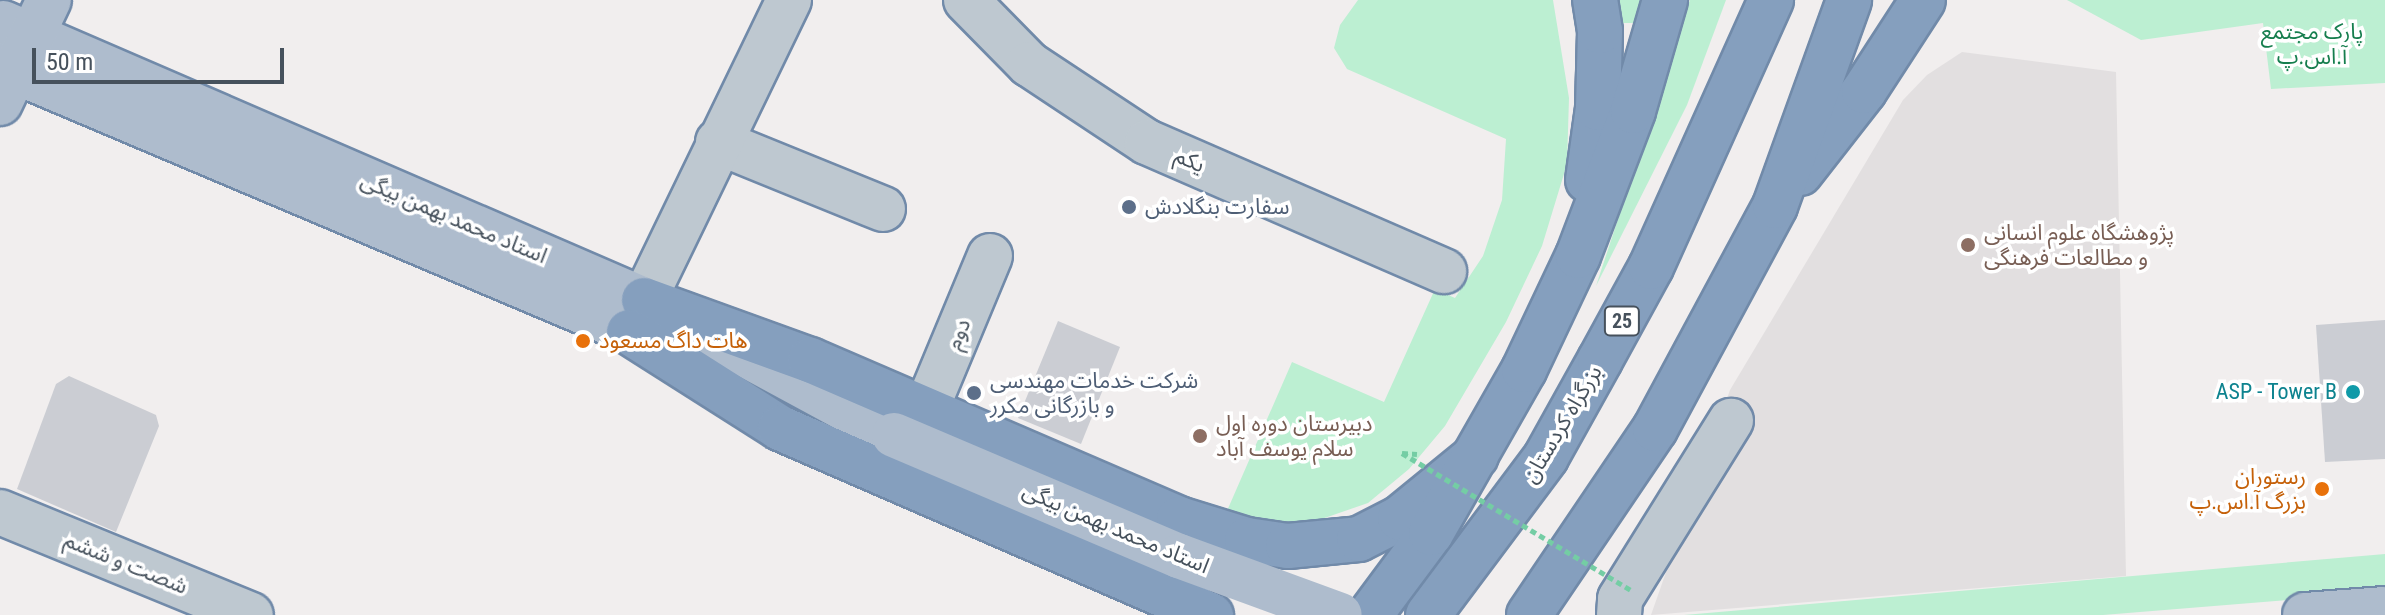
<!DOCTYPE html>
<meta charset="utf-8">
<style>
body{margin:0}
#map{position:relative;width:2385px;height:615px;overflow:hidden;background:#f1eeee;font-family:"Roboto Condensed","Noto Sans Arabic",sans-serif}
div>[style]{position:absolute}
.education>*{inset:0;background:#e2dfe0}
.green>*{inset:0;background:#bcefd2}
.building>*{inset:0;background:#cbcdd3}
.path>*{height:5px;margin-top:-2.5px;transform-origin:0;background:repeating-linear-gradient(90deg,#74cda4 0 6px,transparent 0 10px)}
.roads{filter:drop-shadow(2px 0 #718aa9) drop-shadow(-2px 0 #718aa9) drop-shadow(0 2px #718aa9) drop-shadow(0 -2px #718aa9)}
.minor>*{height:44px;margin:-22px;padding:0 22px;transform-origin:22px;border-radius:22px;background:#bec8d0}
.major>*{height:44px;margin:-22px;padding:0 22px;transform-origin:22px;border-radius:22px;background:#aebccd}
.highway>*{height:44px;margin:-22px;padding:0 22px;transform-origin:22px;border-radius:22px;background:#859fbe}
.path-bridge>*{height:5px;margin-top:-2.5px;transform-origin:0;background:repeating-linear-gradient(90deg,#74cda4 0 6px,transparent 0 10px)}
.major-bridge>*{height:44px;margin:-22px;padding:0 22px;transform-origin:22px;border-radius:22px;background:#aebccd}
.dots>*{width:22px;height:22px;translate:-50% -50%;box-sizing:border-box;border:4px solid #fff;border-radius:50%}
span{translate:-50% -50%;white-space:nowrap;text-align:center;line-height:1.15;-webkit-text-stroke:7px #fff;paint-order:stroke}
.shield-label span{padding:2px 6px;background:#fff;border:2px solid;border-radius:6px;-webkit-text-stroke-width:0}
.shield-label{font-size:20px;color:#46515c;font-weight:700}
.park-label{font-size:22px;color:#167e4e}
.street-label{font-size:22px;color:#46515c}
.service-label{font-size:22px;color:#4e5e75}
.left{translate:0 -50%;text-align:left}
.education-label{font-size:22px;color:#785e54}
.food-label{font-size:22px;color:#c56008}
.right{translate:-100% -50%;text-align:right}
.culture-label{font-size:22px;color:#0d838f}
.scale{position:absolute;left:32px;top:48px;width:252px;height:36px;box-sizing:border-box;border:4px solid #46515c;border-top:0;padding-left:10px;font-size:24px;line-height:28px;white-space:nowrap;color:#46515c;-webkit-text-stroke:6px #fff;paint-order:stroke}
</style>
<div id="map">
<div class="education">
<div style="clip-path:polygon(1962px 52px,2116px 72px,2126px 576px,1651px 615px,1730px 390px,1903px 100px,1927px 75px)"></div>
</div>
<div class="green">
<div style="clip-path:polygon(1358px 0,1553px 0,1569px 98px,1567px 164px,1542px 246px,1506px 322px,1445px 426px,1409px 469px,1368px 503px,1310px 523px,1223px 520px,1292px 362px,1384px 402px,1435px 289px,1455px 298px,1483px 256px,1502px 200px,1506px 139px,1347px 69px,1334px 48px,1340px 25px)"></div>
<div style="clip-path:polygon(1612px 0,1649px 0,1644px 23px,1616px 23px)"></div>
<div style="clip-path:polygon(1690px 0,1726px 0,1687px 105px,1596px 286px)"></div>
<div style="clip-path:polygon(2067px 0,2385px 0,2385px 83px,2271px 89px,2263px 23px,2141px 40px)"></div>
<div style="clip-path:polygon(2385px 554px,2385px 592px,2103px 615px,1684px 615px)"></div>
</div>
<div class="building">
<div style="clip-path:polygon(2385px 320px,2385px 459px,2325px 462px,2316px 325px)"></div>
<div style="clip-path:polygon(1058px 321px,1120px 347px,1081px 444px,1018px 418px)"></div>
<div style="clip-path:polygon(69px 376px,156px 415px,159px 426px,116px 532px,17px 489px,56px 384px)"></div>
</div>
<div class="path">
<div style="left:1402px;top:453px;width:15px;rotate:4deg"></div>
</div>
<div class="roads">
<div class="minor">
<div style="left:966px;top:0;width:90px;rotate:45.5deg"></div>
<div style="left:1029px;top:64px;width:141px;rotate:33.5deg"></div>
<div style="left:1147px;top:142px;width:324px;rotate:23.5deg"></div>
<div style="left:718px;top:142px;width:178px;rotate:22.1deg"></div>
<div style="left:644px;top:300px;width:333px;rotate:-64.2deg"></div>
<div style="left:925px;top:412px;width:169px;rotate:-67.4deg"></div>
<div style="left:0;top:512px;width:271px;rotate:22.3deg"></div>
<div style="left:1619px;top:615px;width:16px;rotate:-86deg"></div>
<div style="left:1620px;top:599px;width:210px;rotate:-58.1deg"></div>
</div>
<div class="major">
<div style="left:3px;top:23px;width:698px;rotate:23.37deg"></div>
<div style="left:644px;top:300px;width:284px;rotate:28.4deg"></div>
<div style="left:0;top:65px;width:721px;rotate:22.94deg"></div>
<div style="left:0;top:103px;width:114px;rotate:-64.6deg"></div>
<div style="left:2305px;top:615px;width:80px;rotate:-4.3deg"></div>
</div>
<div class="highway">
<div style="left:1800px;top:173px;width:104px;rotate:-52deg"></div>
<div style="left:1864px;top:91px;width:108px;rotate:-57deg"></div>
<div style="left:1588px;top:180px;width:73px;rotate:-82.1deg"></div>
<div style="left:1598px;top:108px;width:77px;rotate:-88.5deg"></div>
<div style="left:1600px;top:31px;width:31px;rotate:-99deg"></div>
<div style="left:644px;top:300px;width:177px;rotate:19.9deg"></div>
<div style="left:810px;top:360px;width:402px;rotate:23.3deg"></div>
<div style="left:1179px;top:519px;width:71px;rotate:17.2deg"></div>
<div style="left:1247px;top:540px;width:41px;rotate:8.3deg"></div>
<div style="left:1288px;top:546px;width:71px;rotate:-5.6deg"></div>
<div style="left:1359px;top:539px;width:46px;rotate:-27.1deg"></div>
<div style="left:1400px;top:518px;width:98px;rotate:-39.2deg"></div>
<div style="left:629px;top:332px;width:179px;rotate:32.4deg"></div>
<div style="left:780px;top:428px;width:470px;rotate:23.5deg"></div>
<div style="left:1370px;top:615px;width:102px;rotate:-53.4deg"></div>
<div style="left:1431px;top:533px;width:188px;rotate:-60.3deg"></div>
<div style="left:1524px;top:370px;width:126px;rotate:-64.7deg"></div>
<div style="left:1578px;top:256px;width:155px;rotate:-69.2deg"></div>
<div style="left:1633px;top:111px;width:116px;rotate:-73.9deg"></div>
<div style="left:1428px;top:615px;width:197px;rotate:-53.2deg"></div>
<div style="left:1546px;top:457px;width:111px;rotate:-60.9deg"></div>
<div style="left:1600px;top:360px;width:106px;rotate:-61.3deg"></div>
<div style="left:1651px;top:267px;width:293px;rotate:-65.8deg"></div>
<div style="left:1529px;top:615px;width:225px;rotate:-55.9deg"></div>
<div style="left:1655px;top:429px;width:253px;rotate:-61.7deg"></div>
<div style="left:1775px;top:206px;width:219px;rotate:-70.2deg"></div>
</div>
</div>
<div class="path-bridge">
<div style="left:1402px;top:453px;width:267px;rotate:30.9deg"></div>
</div>
<div class="major-bridge">
<div style="left:894px;top:435px;width:310px;rotate:23deg"></div>
<div style="left:1179px;top:556px;width:171px;rotate:20.1deg"></div>
</div>
<div class="dots">
<div style="left:1129px;top:207px;background:#5c6f8a"></div>
<div style="left:1968px;top:245px;background:#8d6e63"></div>
<div style="left:583px;top:341px;background:#e8710a"></div>
<div style="left:2353px;top:392px;background:#0f9aa8"></div>
<div style="left:974px;top:393px;background:#5c6f8a"></div>
<div style="left:1200px;top:436px;background:#8d6e63"></div>
<div style="left:2322px;top:489px;background:#e8710a"></div>
</div>
<div class="shield-label">
<span style="left:1622px;top:321px">25</span>
</div>
<div class="park-label">
<span style="left:2312px;top:44px">پارک مجتمع<br>آ.اس.پ</span>
</div>
<div class="street-label">
<span style="left:1190px;top:160px;rotate:24deg">یکم</span>
<span style="left:454px;top:218px;rotate:23deg">استاد محمد بهمن بیگی</span>
<span style="left:958px;top:334px;rotate:-67deg">دوم</span>
<span style="left:1562px;top:424px;rotate:-59deg">بزرگراه کردستان</span>
<span style="left:1116px;top:528px;rotate:23deg">استاد محمد بهمن بیگی</span>
<span style="left:126px;top:563px;rotate:22deg">شصت و ششم</span>
</div>
<div class="service-label">
<span class="left" style="left:1145px;top:207px">سفارت بنگلادش</span>
<span class="left" style="left:990px;top:393px">شرکت خدمات مهندسی<br>و بازرگانی مکرر</span>
</div>
<div class="education-label">
<span class="left" style="left:1984px;top:245px">پژوهشگاه علوم انسانی<br>و مطالعات فرهنگی</span>
<span class="left" style="left:1216px;top:436px">دبیرستان دوره اول<br>سلام یوسف آباد</span>
</div>
<div class="food-label">
<span class="left" style="left:599px;top:341px">هات داگ مسعود</span>
<span class="right" style="left:2306px;top:489px">رستوران<br>بزرگ آ.اس.پ</span>
</div>
<div class="culture-label">
<span class="right" style="left:2337px;top:392px">ASP - Tower B</span>
</div>
<div class="scale">50 m</div>
</div>
